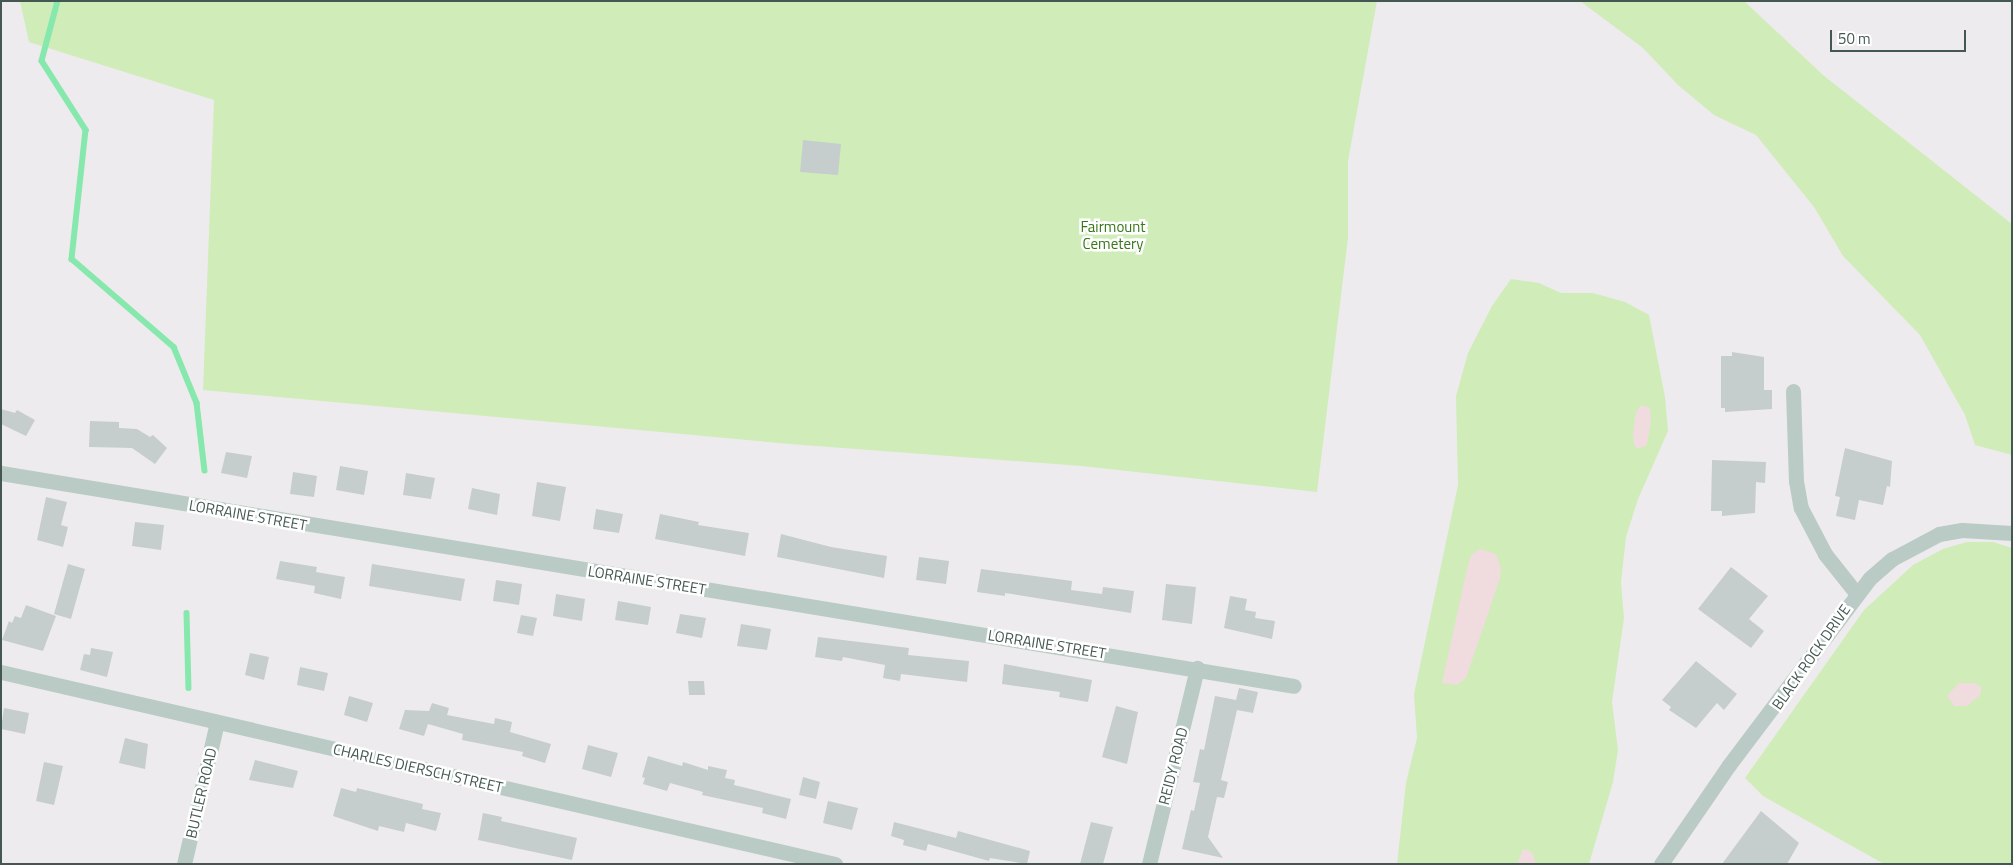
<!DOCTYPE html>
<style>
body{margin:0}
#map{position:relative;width:2013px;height:865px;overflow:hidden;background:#eeebee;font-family:"Titillium Web",sans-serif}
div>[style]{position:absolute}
.green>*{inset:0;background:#d0ecb9}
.sand>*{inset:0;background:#f0dbde}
.stream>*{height:5.5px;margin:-2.75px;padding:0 2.75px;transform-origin:2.75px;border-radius:2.75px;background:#87e8ad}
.building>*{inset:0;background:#c5cecc}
.street>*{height:15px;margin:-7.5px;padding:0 7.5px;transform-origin:7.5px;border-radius:7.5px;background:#bacbc5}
span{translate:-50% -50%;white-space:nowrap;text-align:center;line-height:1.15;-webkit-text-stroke:5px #fff;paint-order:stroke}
.park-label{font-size:15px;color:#377619}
.street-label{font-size:15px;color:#445851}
.frame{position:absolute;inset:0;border:2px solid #445851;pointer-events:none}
.scale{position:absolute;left:1830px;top:30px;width:136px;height:22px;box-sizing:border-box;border:2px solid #445851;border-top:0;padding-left:6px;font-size:15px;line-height:18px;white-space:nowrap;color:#445851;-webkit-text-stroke:4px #fff;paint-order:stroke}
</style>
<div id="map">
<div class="green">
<div style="clip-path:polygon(20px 1px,1377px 1px,1348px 161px,1348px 238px,1317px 492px,1082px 466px,790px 444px,203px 390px,214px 100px,29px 42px)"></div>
<div style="clip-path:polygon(1580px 1px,1744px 1px,1823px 75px,2012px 224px,2012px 455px,1975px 445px,1965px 415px,1920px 335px,1843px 256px,1814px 207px,1756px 135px,1714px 115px,1678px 85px,1643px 48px)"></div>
<div style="clip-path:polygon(1511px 279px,1539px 283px,1561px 293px,1593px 293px,1625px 302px,1649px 315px,1665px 397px,1668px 431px,1638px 499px,1626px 537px,1621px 582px,1624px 618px,1612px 702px,1618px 750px,1613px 782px,1589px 864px,1397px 864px,1406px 783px,1417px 738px,1414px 694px,1458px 485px,1456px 396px,1468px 353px,1492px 306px)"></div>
<div style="clip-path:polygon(1967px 542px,1993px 542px,2012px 548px,2012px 864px,1884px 864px,1763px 796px,1745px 778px,1864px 610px,1913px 565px,1943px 549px)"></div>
</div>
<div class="sand">
<div style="clip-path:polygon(1641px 405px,1650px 408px,1651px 421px,1647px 445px,1638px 449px,1634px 445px,1633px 434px,1636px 412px)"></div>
<div style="clip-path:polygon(1480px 549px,1496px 554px,1501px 569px,1500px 578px,1466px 678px,1457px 685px,1442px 683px,1467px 569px,1471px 555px)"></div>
<div style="clip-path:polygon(1959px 683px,1975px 683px,1981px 687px,1981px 694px,1967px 706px,1954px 706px,1947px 696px)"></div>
<div style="clip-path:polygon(1523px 849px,1532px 852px,1536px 864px,1517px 864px)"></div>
</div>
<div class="stream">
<div style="left:58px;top:1px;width:62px;rotate:104.9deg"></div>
<div style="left:42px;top:61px;width:82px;rotate:57.5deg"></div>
<div style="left:86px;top:130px;width:130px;rotate:96.2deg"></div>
<div style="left:72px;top:259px;width:135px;rotate:40.8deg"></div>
<div style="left:174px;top:347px;width:61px;rotate:67.7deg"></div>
<div style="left:197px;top:403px;width:68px;rotate:83.3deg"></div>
<div style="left:187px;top:613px;width:75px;rotate:88.5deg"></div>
</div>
<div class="building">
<div style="clip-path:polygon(803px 140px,841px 144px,838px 175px,800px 172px)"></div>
<div style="clip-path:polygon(1732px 352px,1764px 357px,1764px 390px,1772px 390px,1772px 409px,1725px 412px,1725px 408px,1721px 408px,1721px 356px,1732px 356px)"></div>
<div style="clip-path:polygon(1px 409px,15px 413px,17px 410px,35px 420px,26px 436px,1px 424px)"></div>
<div style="clip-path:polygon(90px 421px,119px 422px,119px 428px,137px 429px,150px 437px,153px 435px,167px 448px,155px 464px,132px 448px,89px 447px)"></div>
<div style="clip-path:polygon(1845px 448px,1892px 461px,1890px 487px,1887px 486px,1883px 505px,1859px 500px,1855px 520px,1836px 516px,1840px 497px,1835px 496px)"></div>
<div style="clip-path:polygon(226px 452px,252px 456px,247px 478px,221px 473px)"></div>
<div style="clip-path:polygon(1712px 460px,1766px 462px,1765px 483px,1756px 482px,1755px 513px,1722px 516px,1722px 511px,1711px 511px)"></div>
<div style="clip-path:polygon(340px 466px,368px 471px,364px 495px,336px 490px)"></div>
<div style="clip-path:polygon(293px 472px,317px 476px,314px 497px,290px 494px)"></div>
<div style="clip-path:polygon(406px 473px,435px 478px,431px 499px,403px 495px)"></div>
<div style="clip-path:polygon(537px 482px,566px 487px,560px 521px,532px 516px)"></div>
<div style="clip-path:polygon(472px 488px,500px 494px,497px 515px,468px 509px)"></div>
<div style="clip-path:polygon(46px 497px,67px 502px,61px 525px,68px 527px,63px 547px,37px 540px)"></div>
<div style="clip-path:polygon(596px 509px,623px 514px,619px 533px,593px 529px)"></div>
<div style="clip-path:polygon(660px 514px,699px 522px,698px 525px,749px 533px,745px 556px,655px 539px)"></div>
<div style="clip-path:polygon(135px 522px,164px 525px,161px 550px,132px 546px)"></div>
<div style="clip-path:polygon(781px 534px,831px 547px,887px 556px,884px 578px,777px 557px)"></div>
<div style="clip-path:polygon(919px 557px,949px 561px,946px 584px,916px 580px)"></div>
<div style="clip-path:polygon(280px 561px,317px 567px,316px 572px,345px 577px,341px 599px,314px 593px,315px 586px,276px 579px)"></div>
<div style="clip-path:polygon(68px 564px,85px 569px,71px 619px,54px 614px)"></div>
<div style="clip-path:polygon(372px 564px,465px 579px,461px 601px,369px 586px)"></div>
<div style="clip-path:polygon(1731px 567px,1768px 596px,1749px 619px,1764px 631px,1751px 648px,1698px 609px)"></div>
<div style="clip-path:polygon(981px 569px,1072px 581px,1071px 590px,1102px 594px,1103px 587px,1134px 591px,1131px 613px,1005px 593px,1005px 596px,977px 592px)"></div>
<div style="clip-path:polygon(496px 580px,522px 584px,519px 605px,493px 601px)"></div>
<div style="clip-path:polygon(1166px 584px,1196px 587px,1192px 624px,1162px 620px)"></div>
<div style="clip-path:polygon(556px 594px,585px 599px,582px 621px,553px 616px)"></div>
<div style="clip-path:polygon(1230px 596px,1247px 599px,1245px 610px,1256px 612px,1255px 618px,1275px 621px,1272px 639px,1224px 628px)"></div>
<div style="clip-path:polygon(618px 601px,651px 607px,648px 625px,615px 620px)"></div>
<div style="clip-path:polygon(26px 605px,56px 616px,43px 651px,2px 640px,9px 621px,12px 623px,15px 616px,21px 618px)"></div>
<div style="clip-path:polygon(680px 614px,706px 618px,702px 638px,676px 633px)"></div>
<div style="clip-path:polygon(521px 615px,537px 618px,533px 636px,517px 633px)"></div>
<div style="clip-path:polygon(741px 624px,771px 629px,767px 650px,737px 646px)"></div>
<div style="clip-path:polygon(818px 637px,909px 648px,908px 655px,969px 661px,967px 682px,901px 674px,900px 681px,883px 678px,885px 665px,843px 657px,842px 661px,815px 657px)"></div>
<div style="clip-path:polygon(91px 648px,113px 652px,107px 677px,80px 670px,84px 654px,90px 655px)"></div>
<div style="clip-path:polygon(250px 653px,269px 657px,264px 680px,245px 675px)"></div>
<div style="clip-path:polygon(1696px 661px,1737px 694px,1724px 710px,1717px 703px,1696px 728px,1669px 710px,1671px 707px,1662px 700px)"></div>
<div style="clip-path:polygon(1004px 664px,1092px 680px,1088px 702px,1059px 697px,1060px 692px,1002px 684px)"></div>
<div style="clip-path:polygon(300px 667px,328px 673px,324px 691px,297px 685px)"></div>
<div style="clip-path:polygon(688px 681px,704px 681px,705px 695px,689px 695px)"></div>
<div style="clip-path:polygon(1239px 688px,1258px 692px,1253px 713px,1237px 710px,1221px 780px,1228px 782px,1224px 798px,1217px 797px,1208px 837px,1223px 858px,1182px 849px,1191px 810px,1194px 811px,1200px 783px,1193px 782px,1200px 749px,1204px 750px,1215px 696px,1236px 700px)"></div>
<div style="clip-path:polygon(349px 696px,373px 703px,367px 722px,344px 715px)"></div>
<div style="clip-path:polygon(432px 703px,449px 708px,447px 715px,494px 724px,495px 718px,512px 722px,510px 732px,551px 744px,545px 763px,522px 756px,523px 752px,462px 740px,463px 734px,428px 724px,424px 736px,399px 729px,405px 710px,429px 711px)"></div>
<div style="clip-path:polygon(1116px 706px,1138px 712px,1127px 764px,1102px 757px)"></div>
<div style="clip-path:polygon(4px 708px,29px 713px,25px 734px,1px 729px)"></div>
<div style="clip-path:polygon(125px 738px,148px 744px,145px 769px,119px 763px)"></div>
<div style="clip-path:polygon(588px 745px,618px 753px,611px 777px,582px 769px)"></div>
<div style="clip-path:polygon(648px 756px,682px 766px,683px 762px,708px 770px,708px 766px,727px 770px,725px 778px,735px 780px,734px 785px,791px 799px,786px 819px,762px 813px,763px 808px,702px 795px,703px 792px,670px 783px,667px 791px,643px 784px,645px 778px,642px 777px)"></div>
<div style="clip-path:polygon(255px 760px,298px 771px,293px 788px,249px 780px)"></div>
<div style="clip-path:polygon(44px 762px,63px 766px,54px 805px,36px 801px)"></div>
<div style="clip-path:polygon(803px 777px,820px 782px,816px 799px,799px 795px)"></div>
<div style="clip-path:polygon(341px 788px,356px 792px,357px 788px,423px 804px,422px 809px,441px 813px,436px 831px,406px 823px,404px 832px,379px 826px,378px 831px,333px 816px)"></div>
<div style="clip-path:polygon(828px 801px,858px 808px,852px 830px,823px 823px)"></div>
<div style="clip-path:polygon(1761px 811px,1799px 843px,1787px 864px,1722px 864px)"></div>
<div style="clip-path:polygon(483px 813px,502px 817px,501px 821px,577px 838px,572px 860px,478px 840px)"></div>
<div style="clip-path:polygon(894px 822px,956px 838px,958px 831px,1030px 851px,1027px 864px,990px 858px,989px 861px,928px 844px,926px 851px,903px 845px,904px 840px,891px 836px)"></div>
<div style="clip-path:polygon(1091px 822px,1113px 827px,1103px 864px,1080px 864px)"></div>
</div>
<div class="street">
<div style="left:1793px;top:391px;width:90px;rotate:88.1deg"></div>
<div style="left:1796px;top:481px;width:27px;rotate:80deg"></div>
<div style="left:1801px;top:508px;width:52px;rotate:62.4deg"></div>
<div style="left:1825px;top:554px;width:50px;rotate:51.5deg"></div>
<div style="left:1px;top:473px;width:1310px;rotate:9.35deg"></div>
<div style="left:1px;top:672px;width:856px;rotate:12.96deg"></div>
<div style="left:184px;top:864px;width:146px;rotate:-76.9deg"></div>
<div style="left:1149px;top:864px;width:202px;rotate:-76.2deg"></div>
<div style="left:1661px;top:864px;width:120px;rotate:-55.5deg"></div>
<div style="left:1729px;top:765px;width:234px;rotate:-53deg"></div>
<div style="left:1870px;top:578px;width:29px;rotate:-41deg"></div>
<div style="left:1892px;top:559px;width:53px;rotate:-28deg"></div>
<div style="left:1939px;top:534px;width:23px;rotate:-10deg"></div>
<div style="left:1962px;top:530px;width:50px;rotate:3.4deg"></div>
</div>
<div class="park-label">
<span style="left:1113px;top:235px">Fairmount<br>Cemetery</span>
</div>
<div class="street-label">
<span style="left:248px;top:515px;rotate:10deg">LORRAINE STREET</span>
<span style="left:647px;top:580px;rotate:9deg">LORRAINE STREET</span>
<span style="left:1047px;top:644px;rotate:9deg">LORRAINE STREET</span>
<span style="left:1811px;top:657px;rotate:-55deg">BLACK ROCK DRIVE</span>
<span style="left:1173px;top:766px;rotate:-76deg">REIDY ROAD</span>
<span style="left:418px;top:768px;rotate:13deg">CHARLES DIERSCH STREET</span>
<span style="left:201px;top:793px;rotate:-77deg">BUTLER ROAD</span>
</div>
<div class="frame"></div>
<div class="scale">50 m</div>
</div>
